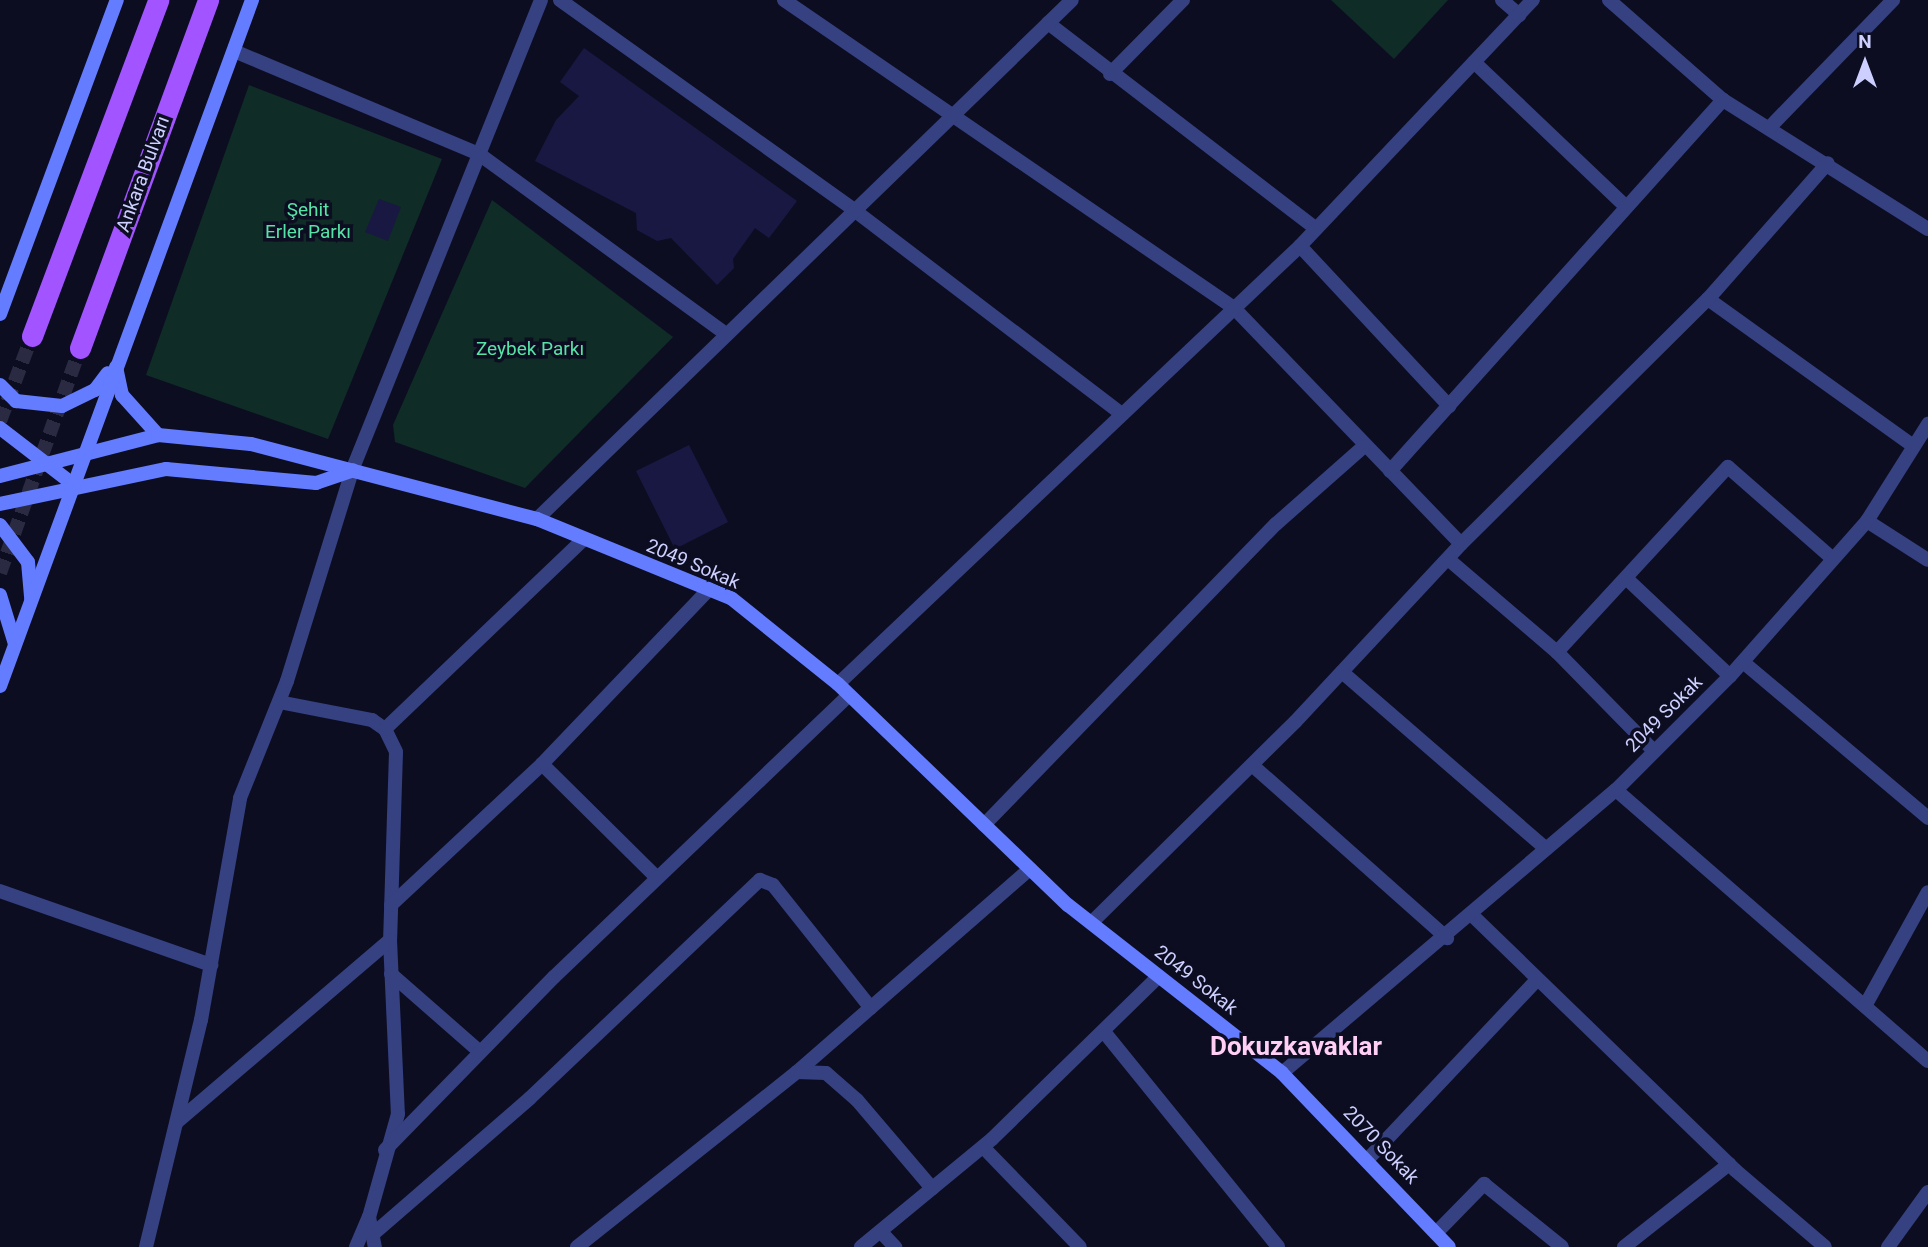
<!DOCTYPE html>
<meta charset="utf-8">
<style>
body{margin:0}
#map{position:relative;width:1928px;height:1247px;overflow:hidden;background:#0d0d22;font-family:Roboto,sans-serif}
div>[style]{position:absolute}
.green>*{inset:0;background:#0f2c26}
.building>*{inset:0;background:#191843}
.secondary-tunnel>*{height:14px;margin-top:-7px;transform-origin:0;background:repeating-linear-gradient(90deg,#2a2a43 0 14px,transparent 0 21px)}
.street>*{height:14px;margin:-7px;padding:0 7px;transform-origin:7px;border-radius:7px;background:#364182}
.secondary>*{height:14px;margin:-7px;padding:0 7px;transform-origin:7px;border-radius:7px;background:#647cff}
.primary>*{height:21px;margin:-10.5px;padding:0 10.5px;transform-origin:10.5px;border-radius:10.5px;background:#a154ff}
span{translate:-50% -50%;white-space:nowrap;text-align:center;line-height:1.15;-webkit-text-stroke:7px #0d0d22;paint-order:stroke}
.street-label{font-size:19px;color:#cdd0ff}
.park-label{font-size:19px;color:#56e3a6}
.district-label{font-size:26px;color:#ffcff6;font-weight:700}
.north{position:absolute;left:1830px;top:28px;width:70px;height:70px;-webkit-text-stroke:5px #0d0d22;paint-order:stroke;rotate:0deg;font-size:19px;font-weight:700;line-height:28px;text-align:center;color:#cdd0ff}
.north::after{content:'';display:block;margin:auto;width:24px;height:32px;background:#cdd0ff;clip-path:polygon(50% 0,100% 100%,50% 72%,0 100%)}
</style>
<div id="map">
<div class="green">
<div style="clip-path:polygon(1331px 0,1448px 0,1394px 59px)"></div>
<div style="clip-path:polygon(249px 85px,442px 159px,328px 439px,146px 375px)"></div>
<div style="clip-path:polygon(492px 200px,673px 337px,525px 488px,395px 442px,393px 425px)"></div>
</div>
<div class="building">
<div style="clip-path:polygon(584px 48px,797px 201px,769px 238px,755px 228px,733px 259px,734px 268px,717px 285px,671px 238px,657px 241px,637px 230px,636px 213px,535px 161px,556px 120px,579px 96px,560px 82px)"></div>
<div style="clip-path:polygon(379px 199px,401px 207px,388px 241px,365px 232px)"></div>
<div style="clip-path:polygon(689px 445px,728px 522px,675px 549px,636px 471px)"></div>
</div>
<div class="secondary-tunnel">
<div style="left:0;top:421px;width:91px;rotate:-69.4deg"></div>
<div style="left:0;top:573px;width:239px;rotate:-70.4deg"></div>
</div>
<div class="street">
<div style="left:560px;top:0;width:361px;rotate:35.5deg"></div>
<div style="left:854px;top:210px;width:337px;rotate:37.3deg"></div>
<div style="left:784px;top:0;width:545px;rotate:34.39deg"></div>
<div style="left:1234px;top:308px;width:327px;rotate:46.1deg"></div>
<div style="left:1461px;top:544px;width:243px;rotate:133deg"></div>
<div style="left:1295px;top:722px;width:286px;rotate:135.4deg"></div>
<div style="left:1502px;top:0;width:23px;rotate:41deg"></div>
<div style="left:1609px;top:0;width:152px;rotate:41.3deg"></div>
<div style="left:1723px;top:100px;width:242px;rotate:32.2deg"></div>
<div style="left:1048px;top:23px;width:338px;rotate:37.5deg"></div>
<div style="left:234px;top:51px;width:266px;rotate:22.8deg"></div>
<div style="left:479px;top:154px;width:302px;rotate:36.1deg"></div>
<div style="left:1474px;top:62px;width:209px;rotate:43.6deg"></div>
<div style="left:1110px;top:74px;width:104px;rotate:-45.4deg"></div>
<div style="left:1770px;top:127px;width:177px;rotate:-45.9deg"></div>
<div style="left:1300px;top:246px;width:219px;rotate:47deg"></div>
<div style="left:1708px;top:299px;width:251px;rotate:35.6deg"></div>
<div style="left:353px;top:468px;width:504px;rotate:-68.11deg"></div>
<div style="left:1390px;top:471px;width:499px;rotate:-48.1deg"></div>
<div style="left:537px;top:519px;width:745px;rotate:-44.13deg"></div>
<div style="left:1867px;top:521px;width:72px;rotate:32.6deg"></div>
<div style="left:1461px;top:544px;width:348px;rotate:-44.8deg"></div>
<div style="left:1708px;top:299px;width:181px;rotate:-48.6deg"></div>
<div style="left:1448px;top:559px;width:143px;rotate:40.5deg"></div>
<div style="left:1557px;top:652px;width:139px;rotate:45.6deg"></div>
<div style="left:1626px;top:578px;width:143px;rotate:43.3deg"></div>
<div style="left:1557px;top:652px;width:252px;rotate:-47.3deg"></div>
<div style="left:1728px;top:467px;width:138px;rotate:41.2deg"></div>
<div style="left:1743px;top:662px;width:242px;rotate:40.1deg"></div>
<div style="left:1342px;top:672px;width:270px;rotate:40.9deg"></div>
<div style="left:838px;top:684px;width:637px;rotate:-43.47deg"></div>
<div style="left:1300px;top:246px;width:339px;rotate:-46.6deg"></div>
<div style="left:279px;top:702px;width:95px;rotate:11deg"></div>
<div style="left:372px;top:720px;width:16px;rotate:35deg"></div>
<div style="left:385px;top:729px;width:25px;rotate:64deg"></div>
<div style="left:396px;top:752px;width:188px;rotate:91.8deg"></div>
<div style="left:390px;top:940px;width:174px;rotate:87.4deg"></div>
<div style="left:398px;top:1114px;width:107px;rotate:105.7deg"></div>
<div style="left:369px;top:1217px;width:31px;rotate:79deg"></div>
<div style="left:385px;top:729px;width:272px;rotate:-43.7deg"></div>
<div style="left:542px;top:764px;width:161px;rotate:44.7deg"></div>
<div style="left:1252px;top:765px;width:261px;rotate:41.6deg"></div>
<div style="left:1616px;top:790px;width:413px;rotate:41deg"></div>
<div style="left:984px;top:825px;width:419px;rotate:-45.9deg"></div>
<div style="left:1276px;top:524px;width:116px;rotate:-41.5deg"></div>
<div style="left:0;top:891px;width:224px;rotate:19.3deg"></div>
<div style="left:391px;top:905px;width:207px;rotate:-43deg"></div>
<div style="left:542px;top:764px;width:242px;rotate:-46.3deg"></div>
<div style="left:1473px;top:916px;width:365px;rotate:44.1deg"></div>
<div style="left:1735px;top:1170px;width:118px;rotate:40.5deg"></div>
<div style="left:391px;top:974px;width:118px;rotate:41.2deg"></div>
<div style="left:1865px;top:1006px;width:130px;rotate:-61.1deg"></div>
<div style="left:1105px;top:1033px;width:275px;rotate:51deg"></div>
<div style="left:797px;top:1072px;width:309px;rotate:-41.1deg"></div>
<div style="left:1282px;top:1073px;width:438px;rotate:-40.3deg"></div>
<div style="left:1616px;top:790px;width:161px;rotate:-45deg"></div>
<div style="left:1730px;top:676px;width:207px;rotate:-48.5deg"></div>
<div style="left:1867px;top:521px;width:115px;rotate:-57.8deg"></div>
<div style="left:177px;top:1122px;width:280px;rotate:-40.5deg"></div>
<div style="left:983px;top:1147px;width:139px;rotate:45.9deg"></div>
<div style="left:385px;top:1150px;width:242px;rotate:-45.7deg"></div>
<div style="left:554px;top:977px;width:408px;rotate:-43.7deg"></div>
<div style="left:1369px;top:1158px;width:245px;rotate:-46.7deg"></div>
<div style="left:881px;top:1232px;width:21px;rotate:47deg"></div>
<div style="left:1436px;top:1233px;width:69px;rotate:-45.6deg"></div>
<div style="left:1484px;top:1184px;width:100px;rotate:38.9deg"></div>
<div style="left:372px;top:1235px;width:209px;rotate:-40.9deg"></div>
<div style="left:530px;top:1098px;width:317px;rotate:-43.5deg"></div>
<div style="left:760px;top:880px;width:14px;rotate:21deg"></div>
<div style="left:773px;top:885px;width:157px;rotate:51.5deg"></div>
<div style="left:146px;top:1247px;width:234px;rotate:-76.4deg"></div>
<div style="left:201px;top:1020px;width:225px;rotate:-80deg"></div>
<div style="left:240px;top:798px;width:126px;rotate:-68.1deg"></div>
<div style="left:287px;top:681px;width:217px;rotate:-72.8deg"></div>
<div style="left:356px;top:1247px;width:33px;rotate:-67deg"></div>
<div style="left:577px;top:1247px;width:281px;rotate:-38.5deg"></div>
<div style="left:797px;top:1072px;width:29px;rotate:2deg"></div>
<div style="left:826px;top:1073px;width:41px;rotate:41.1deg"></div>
<div style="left:857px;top:1100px;width:116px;rotate:49.6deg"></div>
<div style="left:861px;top:1247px;width:170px;rotate:-39.5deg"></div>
<div style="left:992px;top:1139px;width:233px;rotate:-44.3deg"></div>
<div style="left:1624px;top:1247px;width:134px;rotate:-38.3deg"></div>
<div style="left:1888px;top:1247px;width:68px;rotate:-54deg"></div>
</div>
<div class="secondary">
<div style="left:0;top:314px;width:335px;rotate:-69.6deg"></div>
<div style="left:116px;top:367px;width:29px;rotate:78deg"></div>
<div style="left:122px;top:395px;width:54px;rotate:48deg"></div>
<div style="left:0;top:385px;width:23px;rotate:45deg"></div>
<div style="left:16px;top:401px;width:46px;rotate:6.2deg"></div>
<div style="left:62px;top:406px;width:37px;rotate:-26deg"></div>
<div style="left:95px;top:390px;width:21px;rotate:-53deg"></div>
<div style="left:0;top:428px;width:93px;rotate:37.6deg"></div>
<div style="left:0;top:476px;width:163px;rotate:-14.5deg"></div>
<div style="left:158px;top:435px;width:93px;rotate:5.5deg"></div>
<div style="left:251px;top:444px;width:296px;rotate:14.7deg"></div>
<div style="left:537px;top:519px;width:209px;rotate:22.2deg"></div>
<div style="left:731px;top:598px;width:137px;rotate:38.8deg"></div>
<div style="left:838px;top:684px;width:319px;rotate:43.9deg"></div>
<div style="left:1068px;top:905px;width:272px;rotate:38.1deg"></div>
<div style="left:1282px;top:1073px;width:241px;rotate:46.2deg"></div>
<div style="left:0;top:504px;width:170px;rotate:-11.9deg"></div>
<div style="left:166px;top:469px;width:151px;rotate:5.3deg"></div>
<div style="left:316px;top:483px;width:39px;rotate:-19deg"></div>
<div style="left:0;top:525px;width:46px;rotate:52.9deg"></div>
<div style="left:28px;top:562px;width:37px;rotate:85deg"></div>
<div style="left:0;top:595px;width:51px;rotate:73deg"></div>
<div style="left:0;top:686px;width:731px;rotate:-69.83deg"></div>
</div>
<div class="primary">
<div style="left:32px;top:336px;width:359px;rotate:-69.4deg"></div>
<div style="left:80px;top:348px;width:371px;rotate:-69.8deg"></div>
</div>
<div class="street-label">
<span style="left:143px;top:174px;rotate:-70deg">Ankara Bulvarı</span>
<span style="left:693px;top:564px;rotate:23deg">2049 Sokak</span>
<span style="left:1664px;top:714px;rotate:-45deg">2049 Sokak</span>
<span style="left:1196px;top:980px;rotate:38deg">2049 Sokak</span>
<span style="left:1381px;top:1145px;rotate:46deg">2070 Sokak</span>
</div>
<div class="park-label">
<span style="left:308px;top:221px">Şehit<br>Erler Parkı</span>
<span style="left:530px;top:349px">Zeybek Parkı</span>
</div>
<div class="district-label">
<span style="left:1296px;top:1047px">Dokuzkavaklar</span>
</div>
<div class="north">N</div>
</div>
